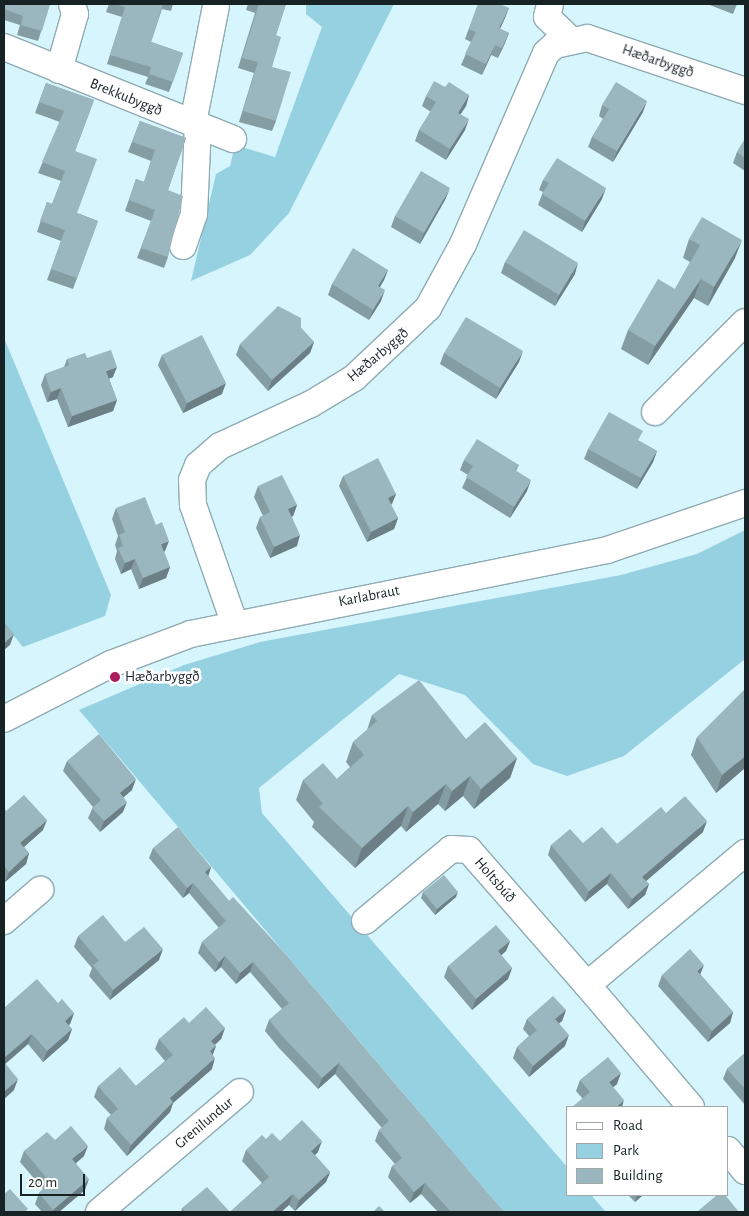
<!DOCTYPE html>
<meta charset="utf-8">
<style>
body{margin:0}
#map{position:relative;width:749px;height:1216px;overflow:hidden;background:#d7f5fd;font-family:"Alegreya Sans",sans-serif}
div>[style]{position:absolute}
.green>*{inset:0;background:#96d1e1}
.roads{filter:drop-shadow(1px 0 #8fabb3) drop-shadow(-1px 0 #8fabb3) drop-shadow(0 1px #8fabb3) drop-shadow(0 -1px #8fabb3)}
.minor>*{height:26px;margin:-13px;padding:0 13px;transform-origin:13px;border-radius:13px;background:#fff}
.wall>*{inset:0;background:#849da3}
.shaded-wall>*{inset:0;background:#6c7f85}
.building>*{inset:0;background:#9ab6be}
.dots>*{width:14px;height:14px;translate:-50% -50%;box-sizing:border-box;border:2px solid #fff;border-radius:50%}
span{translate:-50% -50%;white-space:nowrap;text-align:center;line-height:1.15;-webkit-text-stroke:5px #fff;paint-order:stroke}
.street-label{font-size:15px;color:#172225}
.poi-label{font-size:15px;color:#172225}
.left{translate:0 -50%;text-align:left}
.frame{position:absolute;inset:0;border:5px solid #172225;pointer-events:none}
.legend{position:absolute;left:566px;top:1106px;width:162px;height:90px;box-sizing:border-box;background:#fff;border:1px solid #a2a7a8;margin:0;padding:6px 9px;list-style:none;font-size:15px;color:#172225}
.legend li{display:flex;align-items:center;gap:10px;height:25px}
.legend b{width:25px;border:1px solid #a2a7a8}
.scale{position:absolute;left:20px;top:1174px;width:65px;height:22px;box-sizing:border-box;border:2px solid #172225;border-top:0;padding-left:6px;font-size:15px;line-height:18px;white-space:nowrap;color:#172225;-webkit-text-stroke:4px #fff;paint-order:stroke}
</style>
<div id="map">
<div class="green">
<div style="clip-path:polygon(306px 4px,394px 4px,289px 213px,250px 255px,191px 281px,216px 174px,230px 166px,235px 145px,275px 157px,322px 27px,306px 14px)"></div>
<div style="clip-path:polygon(4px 338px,111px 595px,105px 616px,23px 647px,4px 624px)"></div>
<div style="clip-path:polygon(745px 530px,745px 659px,624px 756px,567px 776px,533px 764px,465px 695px,399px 674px,259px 788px,262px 813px,568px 1168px,568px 1195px,591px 1195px,606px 1212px,504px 1212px,79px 710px,184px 665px,260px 642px,621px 575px,697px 554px)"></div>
</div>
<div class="roads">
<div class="minor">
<div style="left:550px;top:4px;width:13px;rotate:103deg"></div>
<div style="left:547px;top:17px;width:32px;rotate:44deg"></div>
<div style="left:4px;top:47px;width:247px;rotate:21.9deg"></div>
<div style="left:59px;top:70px;width:58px;rotate:-74.1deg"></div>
<div style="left:75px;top:14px;width:10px;rotate:-107deg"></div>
<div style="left:193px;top:123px;width:119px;rotate:-78.9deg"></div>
<div style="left:183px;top:246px;width:34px;rotate:-71deg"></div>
<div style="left:194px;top:214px;width:89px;rotate:-87.4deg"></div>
<div style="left:655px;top:412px;width:127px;rotate:-45deg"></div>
<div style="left:234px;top:622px;width:124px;rotate:-109.3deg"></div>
<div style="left:193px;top:505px;width:25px;rotate:-92deg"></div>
<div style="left:192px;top:480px;width:16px;rotate:-68deg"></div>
<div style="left:198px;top:465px;width:29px;rotate:-41deg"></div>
<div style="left:220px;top:446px;width:100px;rotate:-24.8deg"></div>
<div style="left:311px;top:404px;width:50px;rotate:-31.2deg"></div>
<div style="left:354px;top:378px;width:102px;rotate:-43.4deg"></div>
<div style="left:428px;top:308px;width:73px;rotate:-61.3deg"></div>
<div style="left:463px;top:244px;width:208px;rotate:-66.5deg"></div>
<div style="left:546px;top:53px;width:12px;rotate:-42deg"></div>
<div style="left:555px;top:45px;width:33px;rotate:-12deg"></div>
<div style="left:587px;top:38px;width:167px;rotate:18.5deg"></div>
<div style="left:4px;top:719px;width:120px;rotate:-27.2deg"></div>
<div style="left:111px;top:664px;width:85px;rotate:-20.6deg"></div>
<div style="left:191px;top:634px;width:424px;rotate:-11.4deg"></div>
<div style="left:607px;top:550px;width:146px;rotate:-18.8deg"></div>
<div style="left:4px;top:921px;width:48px;rotate:-40.7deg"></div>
<div style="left:365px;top:921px;width:112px;rotate:-39.9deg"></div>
<div style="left:451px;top:849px;width:18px;rotate:3deg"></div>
<div style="left:469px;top:850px;width:179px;rotate:48.8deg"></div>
<div style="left:691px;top:1107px;width:160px;rotate:-130.4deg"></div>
<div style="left:587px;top:985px;width:206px;rotate:-39.9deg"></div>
<div style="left:728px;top:1150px;width:27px;rotate:51deg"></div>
<div style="left:99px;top:1212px;width:185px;rotate:-40.4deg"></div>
</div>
</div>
<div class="wall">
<div style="clip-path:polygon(4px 4px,50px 4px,38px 41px,17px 35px,20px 25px,4px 20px)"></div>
<div style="clip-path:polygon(109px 4px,173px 4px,171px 11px,162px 9px,151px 42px,183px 53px,169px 92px,145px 84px,148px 77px,107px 64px,122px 17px,106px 12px)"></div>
<div style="clip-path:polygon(248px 4px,286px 4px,276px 35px,272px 67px,276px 121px,272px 131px,239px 122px,254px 73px,238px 68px,255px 13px,246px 10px)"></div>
<div style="clip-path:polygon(478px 4px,509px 8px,500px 29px,509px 33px,505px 43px,498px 58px,491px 55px,482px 75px,461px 65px,471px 42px,465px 39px)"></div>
<div style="clip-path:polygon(707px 4px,737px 4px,733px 14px)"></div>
<div style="clip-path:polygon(46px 83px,94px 100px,75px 151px,77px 213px,98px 221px,73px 289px,47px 280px,61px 241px,37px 232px,47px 202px,52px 204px,61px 181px,38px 173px,60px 122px,35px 113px)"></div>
<div style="clip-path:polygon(445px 87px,469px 95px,466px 106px,460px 115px,465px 130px,446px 160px,415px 141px,419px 130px,431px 112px,422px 106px,426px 96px)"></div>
<div style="clip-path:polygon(602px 105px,643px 112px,613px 162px,588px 147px,592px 137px,603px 119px,599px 116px)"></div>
<div style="clip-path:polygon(140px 121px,186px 138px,168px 190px,168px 257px,164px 268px,137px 258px,151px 221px,125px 211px,136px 179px,144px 182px,151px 161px,128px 152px)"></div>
<div style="clip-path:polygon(745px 139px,745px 171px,733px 163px,737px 152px)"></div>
<div style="clip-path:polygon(543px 180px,602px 199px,582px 232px,538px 205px,543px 192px,539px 190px)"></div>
<div style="clip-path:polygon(446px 198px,420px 244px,391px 227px,395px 216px)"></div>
<div style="clip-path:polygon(689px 239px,735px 258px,708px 306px,694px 298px,648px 365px,621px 349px,628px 330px,675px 289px,690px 262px,683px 258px)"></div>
<div style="clip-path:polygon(505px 262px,575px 274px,555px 306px,501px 273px)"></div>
<div style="clip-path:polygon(388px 270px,384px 280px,380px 287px,381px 301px,369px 320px,328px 295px,332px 284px)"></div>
<div style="clip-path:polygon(301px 328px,314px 342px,310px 353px,268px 391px,236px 355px,240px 344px)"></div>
<div style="clip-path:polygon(444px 353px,519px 362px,496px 399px,440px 364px)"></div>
<div style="clip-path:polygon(162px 355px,222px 394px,183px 413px,158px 365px)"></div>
<div style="clip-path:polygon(87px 358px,113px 377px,109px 379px,117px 400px,113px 411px,68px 427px,57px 399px,47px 402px,41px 385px,45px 374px,64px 367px,67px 359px)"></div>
<div style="clip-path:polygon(639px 441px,657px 451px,653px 462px,637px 489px,584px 459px,588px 449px)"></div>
<div style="clip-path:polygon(464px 460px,519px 465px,516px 471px,527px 491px,510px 518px,462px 488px,468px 475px,460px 470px)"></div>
<div style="clip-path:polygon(343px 476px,396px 494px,391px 505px,398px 518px,394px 529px,367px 542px,339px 486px)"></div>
<div style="clip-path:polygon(258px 486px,297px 505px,293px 516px,292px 516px,297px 546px,270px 558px,256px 528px,260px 517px,263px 516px,254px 497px)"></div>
<div style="clip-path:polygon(116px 508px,165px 551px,164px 552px,170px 567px,166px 578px,139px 589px,131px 569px,121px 574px,115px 559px,117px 551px,115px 545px,118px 536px,112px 519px)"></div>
<div style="clip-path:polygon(372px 715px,466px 739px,517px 758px,510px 778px,474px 809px,463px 796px,445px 811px,438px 804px,406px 832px,401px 826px,355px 868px,312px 827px,314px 822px,296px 800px,303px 780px,337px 779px,350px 767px,346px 762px,353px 742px,367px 730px)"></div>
<div style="clip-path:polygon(697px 737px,745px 768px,716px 793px,691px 755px)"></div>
<div style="clip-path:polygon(67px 761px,132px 790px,123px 797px,123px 812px,100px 832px,88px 818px,93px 807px,63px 771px)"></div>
<div style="clip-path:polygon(4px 808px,6px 811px,43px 830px,24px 847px,29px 853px,26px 864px,5px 882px,4px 881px)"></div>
<div style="clip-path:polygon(666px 813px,703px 832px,646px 881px,649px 884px,645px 895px,628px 909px,607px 884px,585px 902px,548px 855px,551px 845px,583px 843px,617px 844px)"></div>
<div style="clip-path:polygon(153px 848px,211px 867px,208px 876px,229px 901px,504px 1212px,438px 1212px,421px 1194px,410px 1203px,388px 1177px,392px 1166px,395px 1164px,375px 1141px,379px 1130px,382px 1128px,335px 1074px,318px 1089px,279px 1048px,265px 1031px,269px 1020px,282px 1009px,250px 972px,236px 984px,221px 967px,215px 972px,198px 953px,202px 942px,219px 928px,189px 893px,183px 898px,149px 858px)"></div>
<div style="clip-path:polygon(423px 892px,456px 897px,435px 915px,421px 898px)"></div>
<div style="clip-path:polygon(78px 936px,125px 942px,159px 960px,110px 1000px,89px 976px,92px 968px,74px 947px)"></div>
<div style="clip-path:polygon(510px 941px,506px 951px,501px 955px,512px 968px,508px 979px,472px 1010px,444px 977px,448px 966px)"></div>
<div style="clip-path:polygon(700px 974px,733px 1012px,730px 1023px,708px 1042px,658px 986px,662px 975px)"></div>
<div style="clip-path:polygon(58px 1003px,74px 1013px,70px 1024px,68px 1025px,72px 1029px,68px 1040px,43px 1062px,28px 1044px,5px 1064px,14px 1090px,4px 1099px,4px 1008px)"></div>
<div style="clip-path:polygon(566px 1010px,562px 1021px,559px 1023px,565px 1046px,529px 1077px,513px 1058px,517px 1047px,529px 1036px,523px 1029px,527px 1019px)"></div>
<div style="clip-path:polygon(189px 1023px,225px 1028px,221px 1039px,215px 1045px,216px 1046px,212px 1055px,212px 1069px,173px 1103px,170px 1112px,127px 1156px,104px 1129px,107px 1118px,111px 1115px,94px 1097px,98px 1086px,136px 1086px,165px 1061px,155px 1049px,159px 1039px)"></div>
<div style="clip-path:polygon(745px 1053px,745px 1105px,723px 1079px,727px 1069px)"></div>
<div style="clip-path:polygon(580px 1080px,617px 1084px,613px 1087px,583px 1099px,576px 1091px)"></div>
<div style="clip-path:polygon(266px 1139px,280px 1141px,318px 1152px,315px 1155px,330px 1172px,326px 1182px,295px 1211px,289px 1205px,281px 1212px,181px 1212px,182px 1208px,230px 1212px,262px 1183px,242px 1161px,246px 1150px)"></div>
<div style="clip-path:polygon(55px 1140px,84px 1156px,76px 1163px,85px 1190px,59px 1212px,42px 1212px,35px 1204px,39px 1193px,43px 1189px,20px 1162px,24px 1151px)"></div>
<div style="clip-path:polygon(628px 1195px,643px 1195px,635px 1202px)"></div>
</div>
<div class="shaded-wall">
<div style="clip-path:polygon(509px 8px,505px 18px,495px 39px,499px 28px)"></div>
<div style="clip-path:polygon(509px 33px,505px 43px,498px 58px,502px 48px)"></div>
<div style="clip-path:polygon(495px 45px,491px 55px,482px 75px,486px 64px)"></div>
<div style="clip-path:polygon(469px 95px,466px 106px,454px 124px,458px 113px)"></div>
<div style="clip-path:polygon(647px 101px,643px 112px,613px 162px,617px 151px)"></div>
<div style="clip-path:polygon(469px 119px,465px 130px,446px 160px,450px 149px)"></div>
<div style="clip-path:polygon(450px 188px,446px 198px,420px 244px,424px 233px)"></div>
<div style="clip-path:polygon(606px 188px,602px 199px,582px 232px,585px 221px)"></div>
<div style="clip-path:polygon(742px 240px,735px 258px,708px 306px,714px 287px)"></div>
<div style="clip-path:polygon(578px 263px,575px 274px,555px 306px,559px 295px)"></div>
<div style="clip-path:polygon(388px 270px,384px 280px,374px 297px,378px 286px)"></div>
<div style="clip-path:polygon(701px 279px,694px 298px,648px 365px,655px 346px)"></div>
<div style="clip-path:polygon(385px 290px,381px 301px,369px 320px,373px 310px)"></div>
<div style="clip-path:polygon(314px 342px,310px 353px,268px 391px,272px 380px)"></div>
<div style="clip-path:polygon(523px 351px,519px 362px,496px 399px,500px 388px)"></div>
<div style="clip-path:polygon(117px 367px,113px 377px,102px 381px,106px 371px)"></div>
<div style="clip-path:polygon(226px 383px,222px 394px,183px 413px,187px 403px)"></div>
<div style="clip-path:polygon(61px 388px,57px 399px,47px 402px,51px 392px)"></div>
<div style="clip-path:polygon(117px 400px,113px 411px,68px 427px,72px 416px)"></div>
<div style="clip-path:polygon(657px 451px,653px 462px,637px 489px,641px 478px)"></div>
<div style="clip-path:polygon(531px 480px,527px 491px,510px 518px,514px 507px)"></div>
<div style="clip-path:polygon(396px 494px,392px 504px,384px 508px,388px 498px)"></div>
<div style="clip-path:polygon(297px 505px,293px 516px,285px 520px,288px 509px)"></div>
<div style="clip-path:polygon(398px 518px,394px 529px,367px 542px,371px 532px)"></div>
<div style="clip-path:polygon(300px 535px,297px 546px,270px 558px,274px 547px)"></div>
<div style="clip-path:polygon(169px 541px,165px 551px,157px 555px,161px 544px)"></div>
<div style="clip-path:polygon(135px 559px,131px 569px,121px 574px,125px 563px)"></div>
<div style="clip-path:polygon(170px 567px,166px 578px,139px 589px,143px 578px)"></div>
<div style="clip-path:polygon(14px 634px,10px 645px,4px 650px,4px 643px)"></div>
<div style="clip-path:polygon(745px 756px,745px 768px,716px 793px,722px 775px)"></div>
<div style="clip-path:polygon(517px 758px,510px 778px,474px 809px,481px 789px)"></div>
<div style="clip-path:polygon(470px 776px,463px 796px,445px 811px,452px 791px)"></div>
<div style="clip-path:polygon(136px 779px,132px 790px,116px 804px,120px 793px)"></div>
<div style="clip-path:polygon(446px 784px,438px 804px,406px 832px,413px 812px)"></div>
<div style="clip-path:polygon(127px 802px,123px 812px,100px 832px,104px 821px)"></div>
<div style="clip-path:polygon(408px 806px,401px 826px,355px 868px,362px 848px)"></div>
<div style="clip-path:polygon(47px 820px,43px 830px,16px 854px,20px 843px)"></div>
<div style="clip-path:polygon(707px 821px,703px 832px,638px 888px,642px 877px)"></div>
<div style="clip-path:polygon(29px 853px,26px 864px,5px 882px,9px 872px)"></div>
<div style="clip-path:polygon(211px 867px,208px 877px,205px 872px)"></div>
<div style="clip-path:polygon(611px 873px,607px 884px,585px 902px,589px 891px)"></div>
<div style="clip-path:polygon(193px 883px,189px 893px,183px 898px,187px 888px)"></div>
<div style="clip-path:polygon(649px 884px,645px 895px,628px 909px,632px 899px)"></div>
<div style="clip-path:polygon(458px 892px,456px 897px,435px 915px,437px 909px)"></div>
<div style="clip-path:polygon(510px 941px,506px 951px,494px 962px,498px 951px)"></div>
<div style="clip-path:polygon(163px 949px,159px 960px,110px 1000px,113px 990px)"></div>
<div style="clip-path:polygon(225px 956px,221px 967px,215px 972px,219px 962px)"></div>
<div style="clip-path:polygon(253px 962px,250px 972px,236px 984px,240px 973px)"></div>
<div style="clip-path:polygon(704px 965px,700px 975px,697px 971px)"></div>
<div style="clip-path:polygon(512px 968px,508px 979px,472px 1010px,476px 999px)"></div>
<div style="clip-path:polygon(566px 1010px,562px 1021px,551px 1030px,555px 1019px)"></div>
<div style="clip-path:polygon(733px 1012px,730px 1023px,708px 1042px,712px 1031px)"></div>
<div style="clip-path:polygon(74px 1013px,70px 1024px,61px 1032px,65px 1021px)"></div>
<div style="clip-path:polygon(225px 1028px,221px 1039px,207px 1051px,211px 1041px)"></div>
<div style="clip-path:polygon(72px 1029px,68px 1040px,43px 1062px,47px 1051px)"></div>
<div style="clip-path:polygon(32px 1034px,28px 1044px,4px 1065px,4px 1058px)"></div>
<div style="clip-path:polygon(569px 1035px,565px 1046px,529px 1077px,533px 1066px)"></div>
<div style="clip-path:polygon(216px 1046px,212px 1057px,210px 1051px)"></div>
<div style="clip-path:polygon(215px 1058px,212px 1069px,173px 1103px,170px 1112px,127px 1156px,131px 1145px,170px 1098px)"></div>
<div style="clip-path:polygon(339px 1063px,335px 1074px,318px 1089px,322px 1078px)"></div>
<div style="clip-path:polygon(621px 1073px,617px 1084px,606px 1093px,609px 1082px)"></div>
<div style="clip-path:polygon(18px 1079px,14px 1090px,4px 1099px,4px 1092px)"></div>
<div style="clip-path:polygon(624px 1100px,622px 1107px,616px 1107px)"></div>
<div style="clip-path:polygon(322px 1141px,318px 1152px,307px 1162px,311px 1151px)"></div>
<div style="clip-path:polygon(88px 1146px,84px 1156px,68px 1170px,72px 1159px)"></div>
<div style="clip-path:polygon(330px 1172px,326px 1182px,295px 1211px,299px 1200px)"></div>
<div style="clip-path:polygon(89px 1179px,85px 1190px,59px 1212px,52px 1212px,53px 1210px)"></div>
<div style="clip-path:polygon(425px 1183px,421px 1194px,410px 1203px,414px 1192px)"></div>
<div style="clip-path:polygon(293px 1194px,289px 1205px,281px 1212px,272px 1212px)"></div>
<div style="clip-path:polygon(637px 1195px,643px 1195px,635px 1202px)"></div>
</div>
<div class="building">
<div style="clip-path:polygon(4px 4px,50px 4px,42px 31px,21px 25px,23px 16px,4px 9px)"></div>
<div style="clip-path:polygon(114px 4px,163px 4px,151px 42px,183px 53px,173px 82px,149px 74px,151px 67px,110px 55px,125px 7px)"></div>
<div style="clip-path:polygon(259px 4px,286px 4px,276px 35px,281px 37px,272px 67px,291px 72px,276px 121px,243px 111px,258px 62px,242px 58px)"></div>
<div style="clip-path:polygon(478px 4px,500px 4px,509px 8px,499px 28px,509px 33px,502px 48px,495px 45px,486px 64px,465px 54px,476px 32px,469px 29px)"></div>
<div style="clip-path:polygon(434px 81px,445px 87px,449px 82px,469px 95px,458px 113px,469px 119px,450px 149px,419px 130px,436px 102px,426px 96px)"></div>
<div style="clip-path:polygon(616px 82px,647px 101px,617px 151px,592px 137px,609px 109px,602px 105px)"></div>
<div style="clip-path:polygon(46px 83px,94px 100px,75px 151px,97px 159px,77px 213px,98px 221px,77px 278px,51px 269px,65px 230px,40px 221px,47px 202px,52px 204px,65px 171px,42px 162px,64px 111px,39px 102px)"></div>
<div style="clip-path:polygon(140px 121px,186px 138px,168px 190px,183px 196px,168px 257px,141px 248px,155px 210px,129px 200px,136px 179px,144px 182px,155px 150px,132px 142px)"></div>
<div style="clip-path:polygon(745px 139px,745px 158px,737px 152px)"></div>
<div style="clip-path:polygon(557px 158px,606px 188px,585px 221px,542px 194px,549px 183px,543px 180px)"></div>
<div style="clip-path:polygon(421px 171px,450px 188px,424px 233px,395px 216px)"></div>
<div style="clip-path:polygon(702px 217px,742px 240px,714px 287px,701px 279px,655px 346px,628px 330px,658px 279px,675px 289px,700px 245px,689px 239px)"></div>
<div style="clip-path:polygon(524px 230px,578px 263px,559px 295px,505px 262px)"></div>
<div style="clip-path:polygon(353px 248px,388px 270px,378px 286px,385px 290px,373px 310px,332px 284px)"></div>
<div style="clip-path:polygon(278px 306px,301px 318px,301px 328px,314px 342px,272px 380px,240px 344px)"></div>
<div style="clip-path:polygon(466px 317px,523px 351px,500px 388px,444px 353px)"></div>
<div style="clip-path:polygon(202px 335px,226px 383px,187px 403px,162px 355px)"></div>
<div style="clip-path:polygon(111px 350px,117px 367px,106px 371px,117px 400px,72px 416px,61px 388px,51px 392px,45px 374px,69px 365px,67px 359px,85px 353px,87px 358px)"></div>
<div style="clip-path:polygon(609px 412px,643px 431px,638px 440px,657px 451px,641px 478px,588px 449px)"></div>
<div style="clip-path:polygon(477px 439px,519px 465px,515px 470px,531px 480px,514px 507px,466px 477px,473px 466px,464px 460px)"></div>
<div style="clip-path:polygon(378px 458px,396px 494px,388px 498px,398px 518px,371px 532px,343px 476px)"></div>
<div style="clip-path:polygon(282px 475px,297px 505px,288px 509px,300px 535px,274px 547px,260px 517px,270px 512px,258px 486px)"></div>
<div style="clip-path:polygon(145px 497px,156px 525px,162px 522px,169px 541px,161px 544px,170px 567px,143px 578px,135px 559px,125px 563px,118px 548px,123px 546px,119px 535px,125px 532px,116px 508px)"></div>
<div style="clip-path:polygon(4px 622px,14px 634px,4px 643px)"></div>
<div style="clip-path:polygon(419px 680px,466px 739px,485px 722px,517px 758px,481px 789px,470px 776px,452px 791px,446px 784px,413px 812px,408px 806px,362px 848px,319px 807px,323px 804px,303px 780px,323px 763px,337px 779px,364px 755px,353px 742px,377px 721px,372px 715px)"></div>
<div style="clip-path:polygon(745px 689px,745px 756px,722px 775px,697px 737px)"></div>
<div style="clip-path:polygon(99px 734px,136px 779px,120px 793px,127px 802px,104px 821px,92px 808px,101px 800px,67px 761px)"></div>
<div style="clip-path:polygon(24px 795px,47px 820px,20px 843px,29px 853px,9px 872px,4px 866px,4px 808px,6px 811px)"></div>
<div style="clip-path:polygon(685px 796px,707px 821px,642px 877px,649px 884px,632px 899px,611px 873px,589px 891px,551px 845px,570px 829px,583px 843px,602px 827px,617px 844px,661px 807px,666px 813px)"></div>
<div style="clip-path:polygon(178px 827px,211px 867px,205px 872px,229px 901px,233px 897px,282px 950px,504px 1212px,451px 1212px,425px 1183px,414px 1192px,392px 1166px,402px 1158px,379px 1130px,389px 1121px,339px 1063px,322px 1078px,283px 1037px,269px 1020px,289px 1003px,253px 962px,240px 973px,225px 956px,219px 962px,202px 942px,226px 921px,193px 883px,187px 888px,153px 848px)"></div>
<div style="clip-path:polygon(444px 875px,458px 892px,437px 909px,423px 892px)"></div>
<div style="clip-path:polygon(103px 915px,125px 942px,144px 927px,163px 949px,113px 990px,93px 965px,99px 961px,78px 936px)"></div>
<div style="clip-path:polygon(496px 925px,510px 941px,498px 951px,512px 968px,476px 999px,448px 966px)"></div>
<div style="clip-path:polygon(690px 949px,704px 965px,697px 971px,733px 1012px,712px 1031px,662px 975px)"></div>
<div style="clip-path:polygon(37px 979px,58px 1003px,62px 999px,74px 1013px,65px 1021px,72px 1029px,47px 1051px,32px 1034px,4px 1058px,4px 1008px)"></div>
<div style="clip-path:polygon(553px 996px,566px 1010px,555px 1019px,569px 1035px,533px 1066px,517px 1047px,537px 1030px,527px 1019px)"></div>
<div style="clip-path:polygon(206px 1007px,225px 1028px,211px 1041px,216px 1046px,210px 1051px,215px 1058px,170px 1098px,173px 1102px,131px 1145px,107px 1118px,118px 1109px,98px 1086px,120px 1067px,136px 1086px,173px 1055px,159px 1039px,184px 1017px,189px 1023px)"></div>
<div style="clip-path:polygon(745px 1053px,745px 1089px,727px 1069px)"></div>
<div style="clip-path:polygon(608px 1057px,621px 1073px,609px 1082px,624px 1100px,616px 1107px,572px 1107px,590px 1092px,580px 1080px)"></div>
<div style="clip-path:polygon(4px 1062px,18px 1079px,4px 1092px)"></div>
<div style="clip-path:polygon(302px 1120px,322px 1141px,311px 1151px,330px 1172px,299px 1200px,293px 1194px,272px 1212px,186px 1212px,182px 1208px,207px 1187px,230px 1212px,269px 1177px,246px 1150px,262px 1135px,266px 1139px,272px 1133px,280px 1141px)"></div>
<div style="clip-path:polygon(71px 1126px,88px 1146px,72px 1159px,89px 1179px,53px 1210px,39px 1193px,51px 1183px,24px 1151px,47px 1132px,55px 1140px)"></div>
<div style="clip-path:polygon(10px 1189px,28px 1209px,25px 1212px,4px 1212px,4px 1194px)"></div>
<div style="clip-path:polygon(717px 1195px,725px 1195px,739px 1212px,699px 1212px,698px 1211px)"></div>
<div style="clip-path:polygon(379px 1206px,385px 1212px,373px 1212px)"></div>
</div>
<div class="dots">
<div style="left:115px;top:677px;background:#aa1c5b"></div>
</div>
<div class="street-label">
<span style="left:658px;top:61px;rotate:19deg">Hæðarbyggð</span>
<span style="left:126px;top:97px;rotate:22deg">Brekkubyggð</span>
<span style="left:378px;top:355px;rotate:-40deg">Hæðarbyggð</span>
<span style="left:369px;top:596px;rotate:-11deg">Karlabraut</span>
<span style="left:495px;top:880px;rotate:49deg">Holtsbúð</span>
<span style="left:204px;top:1123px;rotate:-40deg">Grenilundur</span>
</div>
<div class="poi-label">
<span class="left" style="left:125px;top:677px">Hæðarbyggð</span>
</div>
<div class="frame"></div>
<ul class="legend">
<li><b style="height:6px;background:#fff"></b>Road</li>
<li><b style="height:14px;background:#96d1e1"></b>Park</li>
<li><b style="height:14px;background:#9ab6be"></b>Building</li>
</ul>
<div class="scale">20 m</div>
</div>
